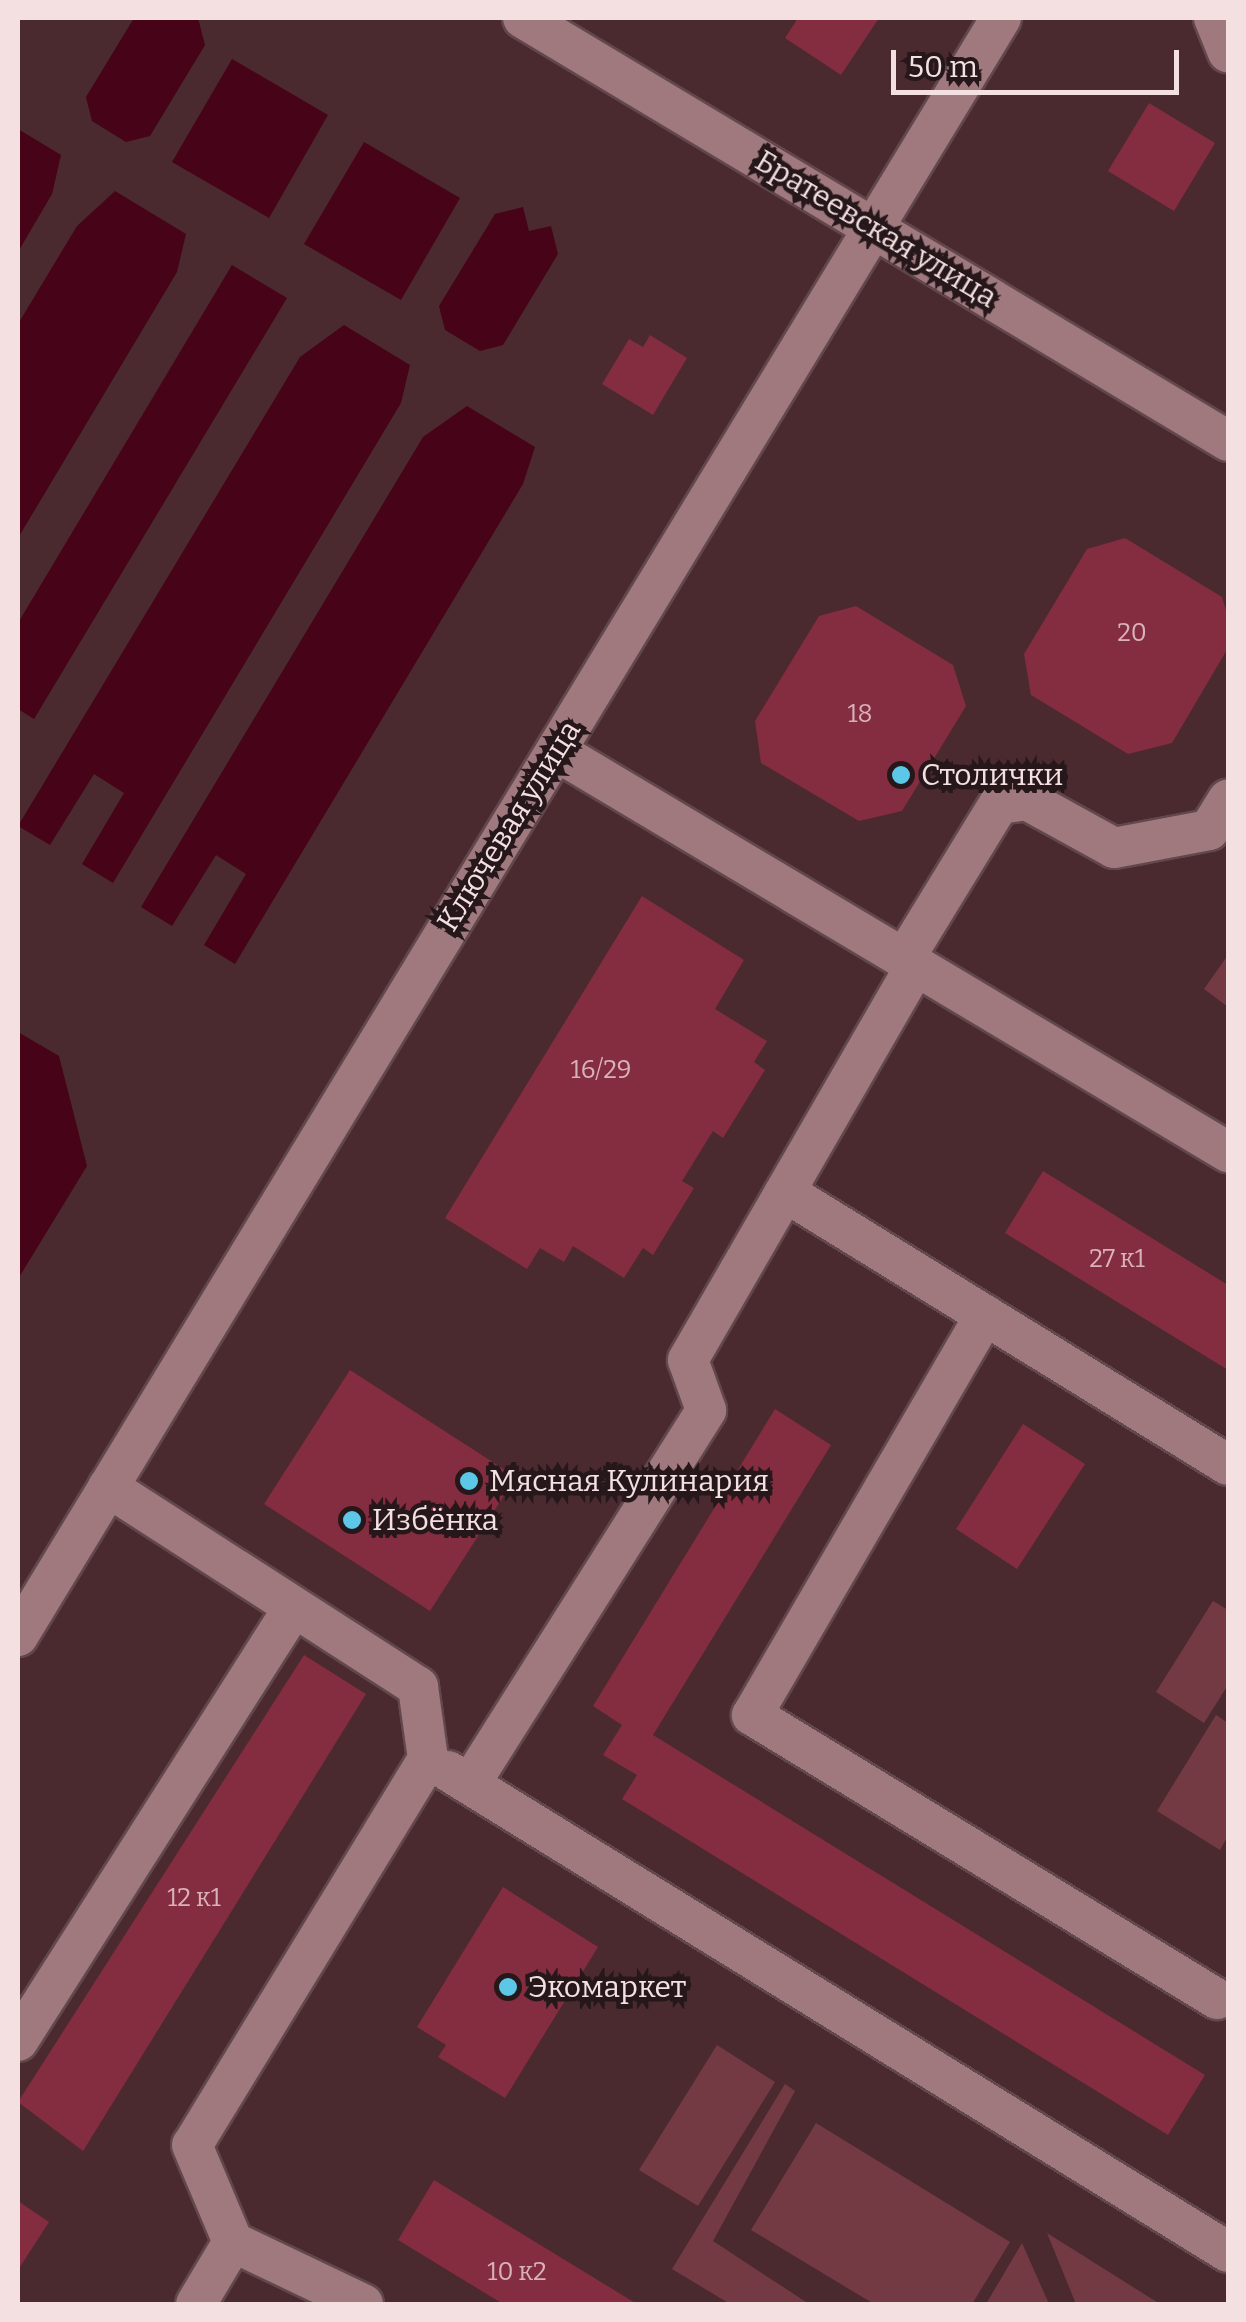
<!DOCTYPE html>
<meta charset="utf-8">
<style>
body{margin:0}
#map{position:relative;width:1246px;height:2322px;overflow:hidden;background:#4a2a2f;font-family:Bitter,serif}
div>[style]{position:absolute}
.green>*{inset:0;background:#733a44}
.water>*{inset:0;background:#470318}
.building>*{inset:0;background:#842c40}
.roads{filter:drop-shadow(2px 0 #62474c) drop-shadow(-2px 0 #62474c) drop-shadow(0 2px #62474c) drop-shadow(0 -2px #62474c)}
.minor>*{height:40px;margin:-20px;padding:0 20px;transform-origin:20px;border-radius:20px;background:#9f797e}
.dots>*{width:28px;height:28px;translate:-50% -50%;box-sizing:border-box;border:5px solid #26181a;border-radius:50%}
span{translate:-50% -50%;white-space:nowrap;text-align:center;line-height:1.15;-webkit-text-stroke:9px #26181a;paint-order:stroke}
.number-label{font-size:25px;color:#d8b2b9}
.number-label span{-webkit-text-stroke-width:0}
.street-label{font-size:30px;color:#f4dfe1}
.poi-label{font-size:30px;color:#f4dfe1}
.left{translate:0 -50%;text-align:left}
.frame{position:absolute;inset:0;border:20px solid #f4dfe1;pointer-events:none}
.scale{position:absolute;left:891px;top:50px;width:288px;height:45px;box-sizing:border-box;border:5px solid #f4dfe1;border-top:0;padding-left:12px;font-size:30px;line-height:35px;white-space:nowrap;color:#f4dfe1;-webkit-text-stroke:8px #26181a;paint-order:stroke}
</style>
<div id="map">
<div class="green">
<div style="clip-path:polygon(1228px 955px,1228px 1007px,1204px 989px)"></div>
<div style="clip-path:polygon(1213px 1601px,1228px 1610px,1228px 1685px,1204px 1723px,1156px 1692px)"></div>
<div style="clip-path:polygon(1216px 1715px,1228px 1723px,1228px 1836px,1220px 1850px,1157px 1811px)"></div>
<div style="clip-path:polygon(717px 2045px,775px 2082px,698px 2206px,639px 2170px)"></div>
<div style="clip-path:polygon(785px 2084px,795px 2091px,713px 2241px,809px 2304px,730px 2304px,672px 2269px)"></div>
<div style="clip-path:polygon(816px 2123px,1010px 2242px,972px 2304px,874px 2304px,751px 2230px)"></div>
<div style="clip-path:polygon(1047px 2233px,1160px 2304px,1076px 2304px)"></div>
<div style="clip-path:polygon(1022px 2243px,1049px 2304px,986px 2304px)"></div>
</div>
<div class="water">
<div style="clip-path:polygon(134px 18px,198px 18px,205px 45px,150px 136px,126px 142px,92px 121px,86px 97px)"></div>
<div style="clip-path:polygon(232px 59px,328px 115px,269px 218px,172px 162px)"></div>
<div style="clip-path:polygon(18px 129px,61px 155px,52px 194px,18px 252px)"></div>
<div style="clip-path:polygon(364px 142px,460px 198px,401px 300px,304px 244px)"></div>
<div style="clip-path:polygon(115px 191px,186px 234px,177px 272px,18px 538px,18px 324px,77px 226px)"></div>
<div style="clip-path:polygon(523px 207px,529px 231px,551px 226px,558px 254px,503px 345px,480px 351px,445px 330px,439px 306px,495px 214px)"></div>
<div style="clip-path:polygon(232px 265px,287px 298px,34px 719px,18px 709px,18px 623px)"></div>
<div style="clip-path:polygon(344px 325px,410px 365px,401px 403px,113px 883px,82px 864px,124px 793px,94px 774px,50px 845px,18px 826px,300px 357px)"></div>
<div style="clip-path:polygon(467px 406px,535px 447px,523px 484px,235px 964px,204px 945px,246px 874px,216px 855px,172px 926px,141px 907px,423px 437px)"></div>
<div style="clip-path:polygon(18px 1032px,59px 1056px,87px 1166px,18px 1279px)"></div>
</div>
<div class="building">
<div style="clip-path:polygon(798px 18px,879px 18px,841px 75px,785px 38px)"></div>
<div style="clip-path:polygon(1149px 103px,1215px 143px,1174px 211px,1108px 171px)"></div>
<div style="clip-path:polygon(650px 335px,687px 358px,653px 415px,602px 384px,629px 339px,643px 347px)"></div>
<div style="clip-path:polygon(1125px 538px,1222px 597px,1228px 617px,1228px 648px,1172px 743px,1128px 754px,1031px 695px,1024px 654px,1087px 549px)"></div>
<div style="clip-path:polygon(856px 606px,953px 665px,966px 706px,902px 811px,859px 821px,761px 763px,755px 721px,819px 616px)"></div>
<div style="clip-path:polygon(642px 896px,744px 960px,715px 1009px,767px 1041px,754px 1062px,765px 1070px,723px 1138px,713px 1131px,682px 1181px,694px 1188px,653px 1255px,643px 1248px,624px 1278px,573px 1246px,564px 1262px,540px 1248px,527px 1269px,445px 1218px)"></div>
<div style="clip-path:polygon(1043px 1171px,1228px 1285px,1228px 1370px,1005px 1233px)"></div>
<div style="clip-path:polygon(350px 1370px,516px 1477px,430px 1611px,264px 1504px)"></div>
<div style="clip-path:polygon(775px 1409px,831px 1445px,653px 1735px,1205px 2075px,1168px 2135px,622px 1799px,637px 1775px,603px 1755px,622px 1725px,593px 1706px)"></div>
<div style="clip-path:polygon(1023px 1424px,1085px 1464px,1017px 1569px,956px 1529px)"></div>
<div style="clip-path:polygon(304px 1655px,366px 1694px,83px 2151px,18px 2102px)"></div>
<div style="clip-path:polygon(503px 1887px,598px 1947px,505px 2098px,438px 2057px,446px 2045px,417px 2027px)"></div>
<div style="clip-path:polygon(434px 2180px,637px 2304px,503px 2304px,398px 2240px)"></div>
<div style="clip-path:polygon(18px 2201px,49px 2222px,18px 2270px)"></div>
</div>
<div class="roads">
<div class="minor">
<div style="left:523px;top:18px;width:822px;rotate:30.96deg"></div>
<div style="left:1214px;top:18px;width:37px;rotate:68deg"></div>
<div style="left:556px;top:751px;width:783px;rotate:30.83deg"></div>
<div style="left:904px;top:959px;width:182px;rotate:-58.5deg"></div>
<div style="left:999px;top:804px;width:28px;rotate:-8deg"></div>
<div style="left:1027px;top:800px;width:99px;rotate:28.9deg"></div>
<div style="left:1114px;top:848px;width:97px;rotate:-10.7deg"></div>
<div style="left:1209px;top:830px;width:36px;rotate:-58deg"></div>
<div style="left:785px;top:1192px;width:520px;rotate:31.64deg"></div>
<div style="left:985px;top:1315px;width:463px;rotate:120.2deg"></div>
<div style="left:752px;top:1715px;width:545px;rotate:31.41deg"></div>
<div style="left:108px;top:1487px;width:369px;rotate:32.8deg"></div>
<div style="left:418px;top:1687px;width:73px;rotate:82.1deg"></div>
<div style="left:428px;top:1759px;width:452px;rotate:121.4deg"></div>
<div style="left:192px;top:2145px;width:105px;rotate:67.1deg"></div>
<div style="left:233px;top:2242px;width:72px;rotate:120.8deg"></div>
<div style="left:18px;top:1636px;width:1893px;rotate:-58.72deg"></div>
<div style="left:448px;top:1771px;width:916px;rotate:31.66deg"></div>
<div style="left:470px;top:1784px;width:442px;rotate:-57.7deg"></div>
<div style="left:706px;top:1410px;width:53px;rotate:-109.8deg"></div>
<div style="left:688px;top:1360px;width:454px;rotate:-60deg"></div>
<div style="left:18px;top:2041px;width:514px;rotate:-57.55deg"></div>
<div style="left:233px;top:2242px;width:144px;rotate:25.5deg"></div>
</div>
</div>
<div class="dots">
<div style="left:901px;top:775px;background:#5cc7e7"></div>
<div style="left:469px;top:1481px;background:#5cc7e7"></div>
<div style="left:352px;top:1520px;background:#5cc7e7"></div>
<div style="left:508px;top:1987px;background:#5cc7e7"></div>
</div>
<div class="number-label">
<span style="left:1132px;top:633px">20</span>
<span style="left:860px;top:714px">18</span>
<span style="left:601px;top:1070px">16/29</span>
<span style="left:1117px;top:1259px">27 к1</span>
<span style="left:194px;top:1898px">12 к1</span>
<span style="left:517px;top:2272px">10 к2</span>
</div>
<div class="street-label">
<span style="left:876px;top:229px;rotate:31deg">Братеевская улица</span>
<span style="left:509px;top:826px;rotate:-58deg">Ключевая улица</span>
</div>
<div class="poi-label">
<span class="left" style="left:921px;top:775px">Столички</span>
<span class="left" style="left:489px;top:1481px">Мясная Кулинария</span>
<span class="left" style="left:372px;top:1520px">Избёнка</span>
<span class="left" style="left:528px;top:1987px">Экомаркет</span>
</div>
<div class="frame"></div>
<div class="scale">50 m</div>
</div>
